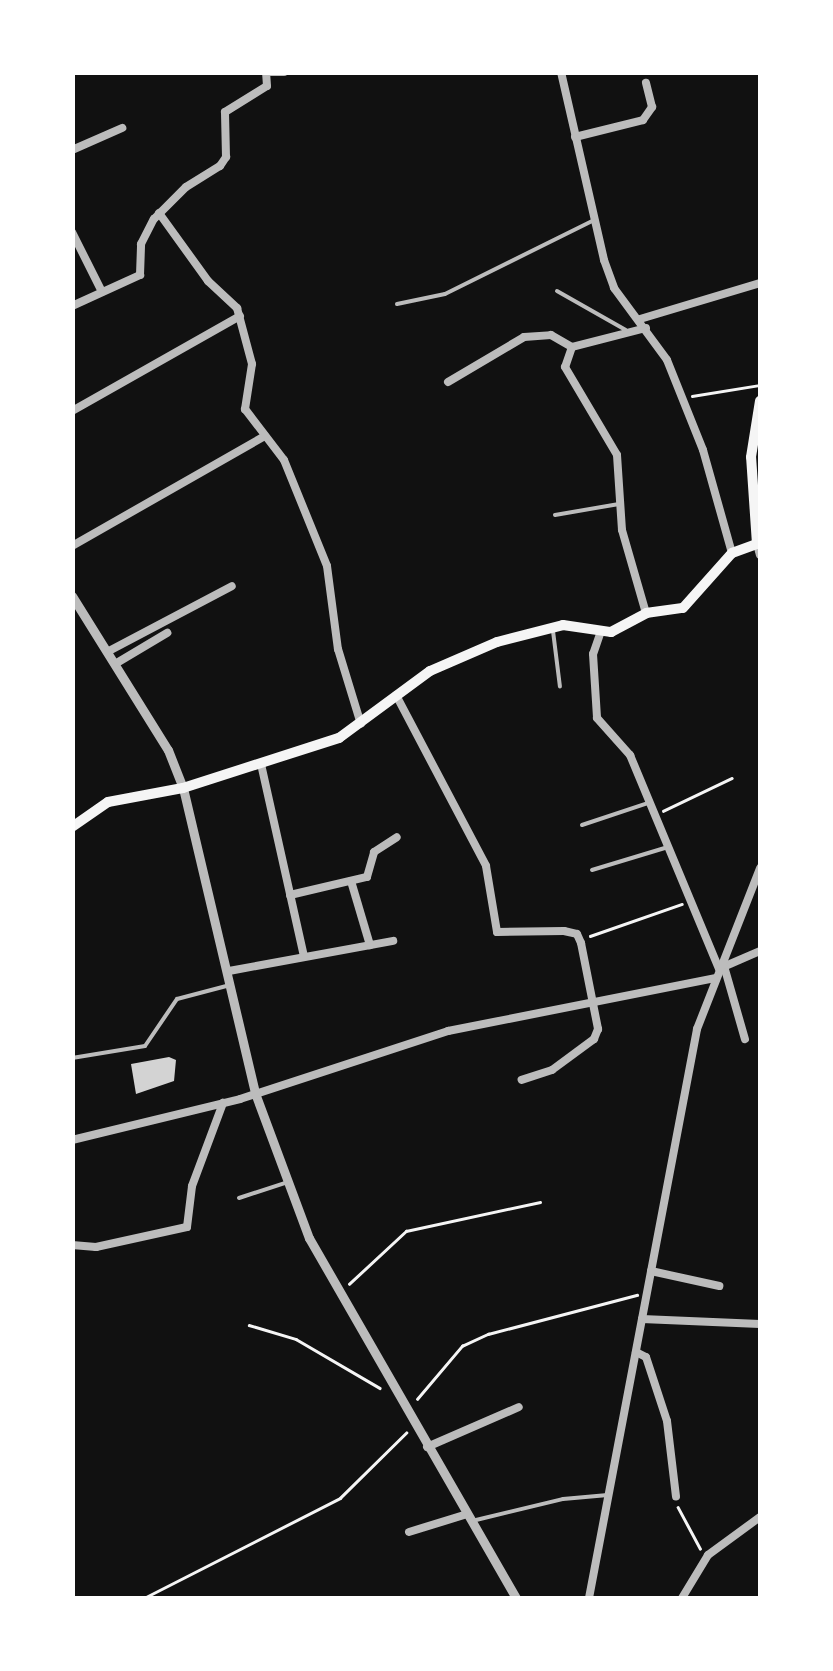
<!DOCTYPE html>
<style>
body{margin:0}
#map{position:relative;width:833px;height:1671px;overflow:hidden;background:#111;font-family:"DM Sans",sans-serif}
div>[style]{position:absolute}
.building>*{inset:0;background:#d3d3d3}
.path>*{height:2.5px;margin:-1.25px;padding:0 1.25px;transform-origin:1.25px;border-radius:1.25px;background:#f5f5f5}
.service>*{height:4px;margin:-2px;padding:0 2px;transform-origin:2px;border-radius:2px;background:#bcbcbc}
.minor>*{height:8px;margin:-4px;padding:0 4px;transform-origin:4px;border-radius:4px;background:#bcbcbc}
.tertiary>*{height:9px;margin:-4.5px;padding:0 4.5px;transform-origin:4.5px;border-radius:4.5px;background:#bcbcbc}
.secondary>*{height:10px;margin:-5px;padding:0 5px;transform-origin:5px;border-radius:5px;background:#f5f5f5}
span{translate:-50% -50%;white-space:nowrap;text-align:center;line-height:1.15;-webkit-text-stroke:8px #fff;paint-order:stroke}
.frame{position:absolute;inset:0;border:75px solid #fff;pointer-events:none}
</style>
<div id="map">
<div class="building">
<div style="clip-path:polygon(169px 1057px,176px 1060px,174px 1081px,136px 1094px,131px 1064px)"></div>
</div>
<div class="path">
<div style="left:692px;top:396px;width:69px;rotate:-9.2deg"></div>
<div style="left:663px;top:811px;width:76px;rotate:-25.6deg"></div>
<div style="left:590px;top:936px;width:97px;rotate:-19.2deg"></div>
<div style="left:349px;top:1284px;width:78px;rotate:-42.9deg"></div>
<div style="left:406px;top:1231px;width:137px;rotate:-12.2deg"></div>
<div style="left:249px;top:1325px;width:49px;rotate:16.6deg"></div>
<div style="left:296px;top:1339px;width:97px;rotate:30.3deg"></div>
<div style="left:417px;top:1399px;width:70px;rotate:-49.7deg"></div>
<div style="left:462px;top:1346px;width:29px;rotate:-25deg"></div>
<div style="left:488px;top:1334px;width:154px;rotate:-14.7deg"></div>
<div style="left:678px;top:1507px;width:47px;rotate:61.8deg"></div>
<div style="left:144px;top:1598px;width:220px;rotate:-27deg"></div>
<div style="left:340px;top:1498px;width:93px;rotate:-44.6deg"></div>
</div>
<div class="service">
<div style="left:557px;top:291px;width:79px;rotate:29.5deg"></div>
<div style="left:397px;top:304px;width:49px;rotate:-11.8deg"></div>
<div style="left:445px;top:294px;width:166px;rotate:-26.4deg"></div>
<div style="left:555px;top:515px;width:65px;rotate:-9.8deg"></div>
<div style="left:553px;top:631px;width:56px;rotate:82.9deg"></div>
<div style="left:582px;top:825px;width:70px;rotate:-18.4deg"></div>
<div style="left:592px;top:870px;width:76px;rotate:-16.8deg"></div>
<div style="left:72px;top:1058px;width:74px;rotate:-9.3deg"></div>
<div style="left:145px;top:1046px;width:57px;rotate:-55.8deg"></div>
<div style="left:177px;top:999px;width:55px;rotate:-14.8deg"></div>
<div style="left:239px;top:1198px;width:52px;rotate:-18.1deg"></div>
<div style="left:476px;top:1520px;width:89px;rotate:-13.6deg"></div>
<div style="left:563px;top:1499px;width:45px;rotate:-5.1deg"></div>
</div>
<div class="minor">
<div style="left:266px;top:72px;width:18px"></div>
<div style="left:561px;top:72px;width:193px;rotate:77.1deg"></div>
<div style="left:604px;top:260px;width:30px;rotate:70deg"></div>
<div style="left:614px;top:288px;width:89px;rotate:53.6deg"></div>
<div style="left:667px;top:360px;width:97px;rotate:68.2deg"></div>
<div style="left:703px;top:450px;width:107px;rotate:74.3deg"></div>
<div style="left:575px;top:137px;width:70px;rotate:-14deg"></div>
<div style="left:643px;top:120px;width:16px;rotate:-55deg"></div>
<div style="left:652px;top:107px;width:25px;rotate:-104deg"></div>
<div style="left:72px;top:150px;width:55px;rotate:-23.7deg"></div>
<div style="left:159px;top:213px;width:84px;rotate:54.2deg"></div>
<div style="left:208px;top:281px;width:40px;rotate:43deg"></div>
<div style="left:237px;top:308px;width:58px;rotate:75deg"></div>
<div style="left:252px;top:364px;width:46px;rotate:98.8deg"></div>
<div style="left:245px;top:409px;width:64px;rotate:52.6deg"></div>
<div style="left:284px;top:460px;width:114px;rotate:67.9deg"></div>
<div style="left:327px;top:566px;width:84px;rotate:82.5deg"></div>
<div style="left:338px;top:649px;width:78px;rotate:73deg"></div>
<div style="left:72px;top:232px;width:67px;rotate:63.4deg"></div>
<div style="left:72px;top:306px;width:75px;rotate:-24.5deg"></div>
<div style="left:140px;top:275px;width:31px;rotate:-88deg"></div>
<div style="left:141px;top:244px;width:28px;rotate:-63deg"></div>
<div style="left:154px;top:219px;width:45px;rotate:-45deg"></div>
<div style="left:186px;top:187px;width:40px;rotate:-32deg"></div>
<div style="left:220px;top:166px;width:11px;rotate:-56deg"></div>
<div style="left:226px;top:157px;width:45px;rotate:-91.3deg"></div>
<div style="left:225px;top:112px;width:49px;rotate:-31.8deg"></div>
<div style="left:267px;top:86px;width:13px;rotate:-94deg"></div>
<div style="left:640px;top:319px;width:125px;rotate:-16.7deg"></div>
<div style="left:646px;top:328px;width:76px;rotate:165.6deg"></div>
<div style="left:572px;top:347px;width:21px;rotate:109deg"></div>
<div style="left:565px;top:367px;width:102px;rotate:59.4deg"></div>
<div style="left:617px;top:455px;width:75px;rotate:86.2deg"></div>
<div style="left:622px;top:530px;width:86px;rotate:73.9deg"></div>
<div style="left:448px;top:382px;width:88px;rotate:-30.6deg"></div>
<div style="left:524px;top:337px;width:27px;rotate:-4deg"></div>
<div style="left:551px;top:335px;width:24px;rotate:30deg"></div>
<div style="left:72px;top:411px;width:193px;rotate:-29.5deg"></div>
<div style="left:757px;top:544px;width:11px;rotate:75deg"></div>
<div style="left:72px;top:546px;width:222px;rotate:-29.7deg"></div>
<div style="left:600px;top:634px;width:21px;rotate:109deg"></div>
<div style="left:593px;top:654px;width:64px;rotate:86.4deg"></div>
<div style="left:597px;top:718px;width:50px;rotate:48.3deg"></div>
<div style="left:630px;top:755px;width:232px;rotate:67.4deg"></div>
<div style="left:107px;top:652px;width:141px;rotate:-27.8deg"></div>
<div style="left:115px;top:664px;width:61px;rotate:-30.8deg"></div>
<div style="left:396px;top:695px;width:193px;rotate:62.2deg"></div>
<div style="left:486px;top:866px;width:67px;rotate:80.5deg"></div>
<div style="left:497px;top:932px;width:67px;rotate:-0.9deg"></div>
<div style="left:564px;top:931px;width:13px;rotate:13deg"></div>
<div style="left:577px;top:934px;width:10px;rotate:66deg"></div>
<div style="left:581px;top:943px;width:88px;rotate:78.8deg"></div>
<div style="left:598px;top:1029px;width:11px;rotate:112deg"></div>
<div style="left:594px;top:1039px;width:52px;rotate:143.6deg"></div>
<div style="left:552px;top:1070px;width:32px;rotate:162deg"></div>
<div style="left:261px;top:764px;width:197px;rotate:77.4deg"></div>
<div style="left:351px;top:881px;width:67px;rotate:73.5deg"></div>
<div style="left:290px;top:895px;width:79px;rotate:-13.2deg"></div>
<div style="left:367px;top:877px;width:26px;rotate:-74deg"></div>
<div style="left:374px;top:852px;width:27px;rotate:-33deg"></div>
<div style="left:724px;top:966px;width:76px;rotate:74deg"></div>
<div style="left:723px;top:967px;width:40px;rotate:-23.4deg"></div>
<div style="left:229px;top:971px;width:167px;rotate:-10.4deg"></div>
<div style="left:72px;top:1140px;width:173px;rotate:-13.7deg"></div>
<div style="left:240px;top:1099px;width:219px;rotate:-18.1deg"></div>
<div style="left:448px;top:1031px;width:272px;rotate:-11.2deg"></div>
<div style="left:72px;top:1245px;width:24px;rotate:5deg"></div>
<div style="left:96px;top:1247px;width:93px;rotate:-12.4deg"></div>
<div style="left:187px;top:1227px;width:41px;rotate:-83deg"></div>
<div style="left:192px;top:1186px;width:89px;rotate:-69.5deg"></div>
<div style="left:651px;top:1271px;width:70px;rotate:12.4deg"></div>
<div style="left:642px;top:1319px;width:118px;rotate:2.4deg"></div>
<div style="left:636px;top:1352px;width:11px;rotate:27deg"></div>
<div style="left:646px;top:1357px;width:67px;rotate:71.8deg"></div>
<div style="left:667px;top:1421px;width:76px;rotate:83.2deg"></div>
<div style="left:427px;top:1447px;width:100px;rotate:-23.5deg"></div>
<div style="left:409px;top:1532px;width:61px;rotate:-17.2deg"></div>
<div style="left:589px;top:1598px;width:579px;rotate:-79.25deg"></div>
<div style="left:697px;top:1029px;width:173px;rotate:-68.6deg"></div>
<div style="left:682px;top:1598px;width:50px;rotate:-58.8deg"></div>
<div style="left:708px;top:1555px;width:64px;rotate:-36.2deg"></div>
</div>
<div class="tertiary">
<div style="left:72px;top:596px;width:181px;rotate:58.1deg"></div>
<div style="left:168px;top:750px;width:41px;rotate:68.5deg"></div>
<div style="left:183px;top:788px;width:313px;rotate:76.7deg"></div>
<div style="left:255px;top:1093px;width:155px;rotate:69.6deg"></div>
<div style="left:309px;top:1238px;width:415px;rotate:60.1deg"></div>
</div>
<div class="secondary">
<div style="left:72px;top:827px;width:44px;rotate:-34.8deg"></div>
<div style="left:108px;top:802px;width:76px;rotate:-10.6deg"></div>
<div style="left:183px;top:788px;width:164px;rotate:-17.8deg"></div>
<div style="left:339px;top:738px;width:113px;rotate:-36.4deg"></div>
<div style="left:430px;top:671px;width:73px;rotate:-23.4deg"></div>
<div style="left:497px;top:642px;width:68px;rotate:-14.4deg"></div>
<div style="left:563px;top:625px;width:49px;rotate:8.3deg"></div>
<div style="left:611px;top:632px;width:40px;rotate:-28deg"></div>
<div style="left:646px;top:613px;width:37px;rotate:-8deg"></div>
<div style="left:683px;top:608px;width:74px;rotate:-48.3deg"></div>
<div style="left:732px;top:553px;width:27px;rotate:-20deg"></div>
<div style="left:757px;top:544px;width:87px;rotate:-93.9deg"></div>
<div style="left:751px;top:457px;width:57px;rotate:-80.9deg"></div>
</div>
<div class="frame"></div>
</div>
